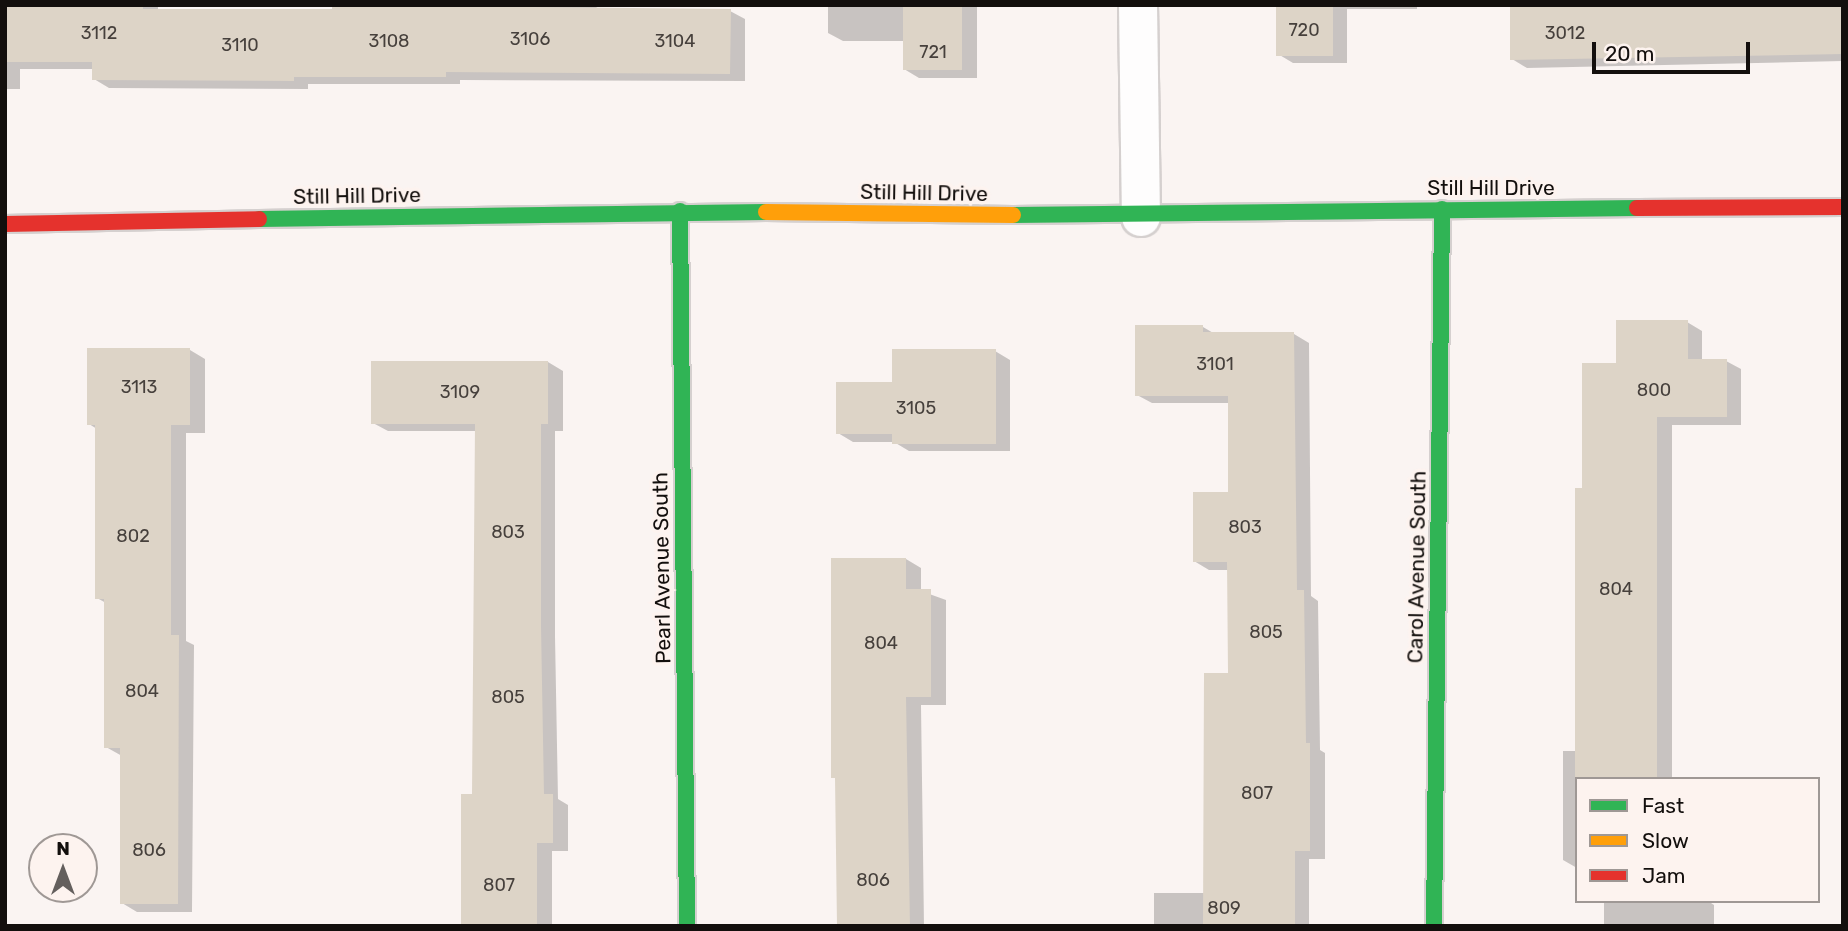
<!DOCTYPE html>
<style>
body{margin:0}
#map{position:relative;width:1848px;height:931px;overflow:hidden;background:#faf4f2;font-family:Rubik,sans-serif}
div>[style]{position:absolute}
.shadow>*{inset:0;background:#0003}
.building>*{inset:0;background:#ddd4c7}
.roads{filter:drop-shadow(2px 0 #d5d0cf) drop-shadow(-2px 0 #d5d0cf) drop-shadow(0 2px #d5d0cf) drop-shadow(0 -2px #d5d0cf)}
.street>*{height:38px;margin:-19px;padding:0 19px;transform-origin:19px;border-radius:19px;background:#fefdfd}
.fast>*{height:16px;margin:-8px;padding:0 8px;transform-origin:8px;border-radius:8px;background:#30b455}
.slow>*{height:16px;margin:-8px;padding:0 8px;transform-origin:8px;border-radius:8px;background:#ff9f0a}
.jam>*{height:16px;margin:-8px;padding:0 8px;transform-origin:8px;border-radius:8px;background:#e5322d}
span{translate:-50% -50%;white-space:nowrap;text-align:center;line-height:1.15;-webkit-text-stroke:7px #fdf3ef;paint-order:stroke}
.number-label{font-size:18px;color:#46403c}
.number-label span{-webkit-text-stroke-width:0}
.street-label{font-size:21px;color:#130f0d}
.frame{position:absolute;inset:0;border:7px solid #130f0d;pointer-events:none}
.legend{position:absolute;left:1575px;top:777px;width:245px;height:126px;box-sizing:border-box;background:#fdf3ef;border:2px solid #9f9895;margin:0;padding:9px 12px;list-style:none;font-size:21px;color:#130f0d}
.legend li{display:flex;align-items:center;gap:14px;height:35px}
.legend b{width:35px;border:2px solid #9f9895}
.north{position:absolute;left:28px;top:833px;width:70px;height:70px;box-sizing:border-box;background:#fdf3ef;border:2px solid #9f9895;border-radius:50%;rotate:0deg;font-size:19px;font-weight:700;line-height:28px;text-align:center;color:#130f0d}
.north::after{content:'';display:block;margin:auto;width:24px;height:32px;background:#645f5d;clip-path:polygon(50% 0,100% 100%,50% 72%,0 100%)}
.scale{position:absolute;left:1592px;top:42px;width:158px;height:32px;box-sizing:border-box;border:4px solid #130f0d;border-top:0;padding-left:9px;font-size:21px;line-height:24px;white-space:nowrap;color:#130f0d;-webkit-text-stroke:5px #fdf3ef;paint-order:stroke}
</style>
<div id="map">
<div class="shadow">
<div style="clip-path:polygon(55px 5px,158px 5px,158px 11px,334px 11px,334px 5px,593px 5px,602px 11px,730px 11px,745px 19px,745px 81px,460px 80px,460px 84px,308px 84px,308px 89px,109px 88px,94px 79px,94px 69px,20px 69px,20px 89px,5px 89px,5px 9px,55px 9px)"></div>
<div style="clip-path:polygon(828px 5px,977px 5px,977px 78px,919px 78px,904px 69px,904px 41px,843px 41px,828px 33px)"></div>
<div style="clip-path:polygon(1278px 5px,1417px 5px,1417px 9px,1347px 9px,1347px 63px,1293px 63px,1278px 54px)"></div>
<div style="clip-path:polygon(1843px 5px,1843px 61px,1527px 68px,1512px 59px)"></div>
<div style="clip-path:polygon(1687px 322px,1702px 331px,1702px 361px,1726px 361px,1741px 369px,1741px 425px,1672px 425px,1672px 779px,1577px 779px,1577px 868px,1563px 860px,1563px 751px,1577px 751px,1583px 489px,1618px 365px)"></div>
<div style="clip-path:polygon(1203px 327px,1215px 334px,1294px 334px,1309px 343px,1311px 596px,1318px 601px,1320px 750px,1325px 753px,1325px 859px,1309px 859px,1309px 926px,1154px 926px,1154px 893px,1205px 893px,1230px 674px,1229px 570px,1209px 570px,1194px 561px,1230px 494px,1230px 403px,1152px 403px,1137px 395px)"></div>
<div style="clip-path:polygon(190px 350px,205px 359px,205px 433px,186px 433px,186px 641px,194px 645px,192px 912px,137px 912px,122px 903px,122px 756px,106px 747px,106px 603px,97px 598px,97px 429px,89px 424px)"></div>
<div style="clip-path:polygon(995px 351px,1010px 360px,1010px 451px,909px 451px,894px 442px,853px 442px,838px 433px,894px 384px)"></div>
<div style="clip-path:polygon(548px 362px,563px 371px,563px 431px,555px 431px,555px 636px,558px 799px,568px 805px,568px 851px,552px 851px,552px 926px,463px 926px,474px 796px,476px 431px,388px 431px,373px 423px)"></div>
<div style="clip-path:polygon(833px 559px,906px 559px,921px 568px,921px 591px,946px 600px,946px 705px,921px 705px,924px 926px,839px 926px)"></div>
<div style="clip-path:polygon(1604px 901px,1708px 901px,1714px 905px,1714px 926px,1604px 926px)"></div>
</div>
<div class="building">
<div style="clip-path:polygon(143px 5px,143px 9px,332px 9px,332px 5px,731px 9px,730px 74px,446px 72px,446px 77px,294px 77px,294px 81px,92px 80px,92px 62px,5px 62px,5px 7px)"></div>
<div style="clip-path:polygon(903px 5px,962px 5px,962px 70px,903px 70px)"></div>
<div style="clip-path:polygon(1276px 5px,1333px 5px,1333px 56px,1276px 56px)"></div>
<div style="clip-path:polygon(1510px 5px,1843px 5px,1843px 54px,1510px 60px)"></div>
<div style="clip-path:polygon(1616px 320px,1688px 320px,1688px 359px,1727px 359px,1727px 417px,1657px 417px,1657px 779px,1575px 779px,1575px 488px,1582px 488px,1582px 363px,1616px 363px)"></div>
<div style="clip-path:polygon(1135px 325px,1203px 325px,1203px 332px,1294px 332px,1297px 590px,1304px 590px,1306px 743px,1310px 743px,1310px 851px,1295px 851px,1295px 926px,1203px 926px,1204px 673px,1228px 673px,1227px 562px,1193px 562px,1193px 492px,1228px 492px,1228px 396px,1135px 396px)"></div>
<div style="clip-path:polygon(87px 348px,190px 348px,190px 425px,171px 425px,171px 635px,179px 635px,178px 904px,120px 904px,120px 748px,104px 748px,104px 599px,95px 599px,95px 425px,87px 425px)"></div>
<div style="clip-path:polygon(892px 349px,996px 349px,996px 444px,892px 444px,892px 434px,836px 434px,836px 382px,892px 382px)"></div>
<div style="clip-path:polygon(371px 361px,548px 361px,548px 424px,541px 424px,541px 626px,544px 794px,553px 794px,553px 843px,537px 843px,537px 926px,461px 926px,461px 794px,472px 794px,475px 424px,371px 424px)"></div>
<div style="clip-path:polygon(831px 558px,906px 558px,906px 589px,931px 589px,931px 697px,906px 697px,910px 926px,837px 926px,835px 778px,831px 778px)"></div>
</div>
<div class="roads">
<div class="street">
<div style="left:1138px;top:5px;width:212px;rotate:89.2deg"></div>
</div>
<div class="fast">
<div style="left:680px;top:211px;width:715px;rotate:89.44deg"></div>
<div style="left:1013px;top:215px;width:624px;rotate:-0.64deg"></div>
<div style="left:259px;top:219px;width:507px;rotate:-0.79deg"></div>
<div style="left:1434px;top:926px;width:717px;rotate:-89.36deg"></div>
</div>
<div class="slow">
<div style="left:766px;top:212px;width:247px;rotate:0.7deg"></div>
</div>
<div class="jam">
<div style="left:1637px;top:208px;width:206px;rotate:-0.3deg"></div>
<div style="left:5px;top:224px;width:254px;rotate:-1.1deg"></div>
</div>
</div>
<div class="number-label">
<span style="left:1304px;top:30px">720</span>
<span style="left:99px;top:33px">3112</span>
<span style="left:1565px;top:33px">3012</span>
<span style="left:530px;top:39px">3106</span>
<span style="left:389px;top:41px">3108</span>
<span style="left:675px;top:41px">3104</span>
<span style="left:240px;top:45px">3110</span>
<span style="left:933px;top:52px">721</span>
<span style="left:1215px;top:364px">3101</span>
<span style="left:139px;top:387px">3113</span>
<span style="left:1654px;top:390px">800</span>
<span style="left:460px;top:392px">3109</span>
<span style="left:916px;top:408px">3105</span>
<span style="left:1245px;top:527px">803</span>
<span style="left:508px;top:532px">803</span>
<span style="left:133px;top:536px">802</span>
<span style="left:1616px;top:589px">804</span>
<span style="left:1266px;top:632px">805</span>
<span style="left:881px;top:643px">804</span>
<span style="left:142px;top:691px">804</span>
<span style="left:508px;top:697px">805</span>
<span style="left:1257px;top:793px">807</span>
<span style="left:149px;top:850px">806</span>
<span style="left:873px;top:880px">806</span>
<span style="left:499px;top:885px">807</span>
<span style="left:1224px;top:908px">809</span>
</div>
<div class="street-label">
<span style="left:1491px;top:188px">Still Hill Drive</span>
<span style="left:924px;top:193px;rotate:1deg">Still Hill Drive</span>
<span style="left:357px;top:196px;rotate:-1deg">Still Hill Drive</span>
<span style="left:1417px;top:567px;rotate:-89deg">Carol Avenue South</span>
<span style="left:662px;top:568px;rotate:-91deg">Pearl Avenue South</span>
</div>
<div class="frame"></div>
<ul class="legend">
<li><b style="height:9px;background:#30b455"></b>Fast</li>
<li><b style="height:9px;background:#ff9f0a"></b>Slow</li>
<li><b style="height:9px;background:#e5322d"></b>Jam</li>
</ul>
<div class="north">N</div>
<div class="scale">20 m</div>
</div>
